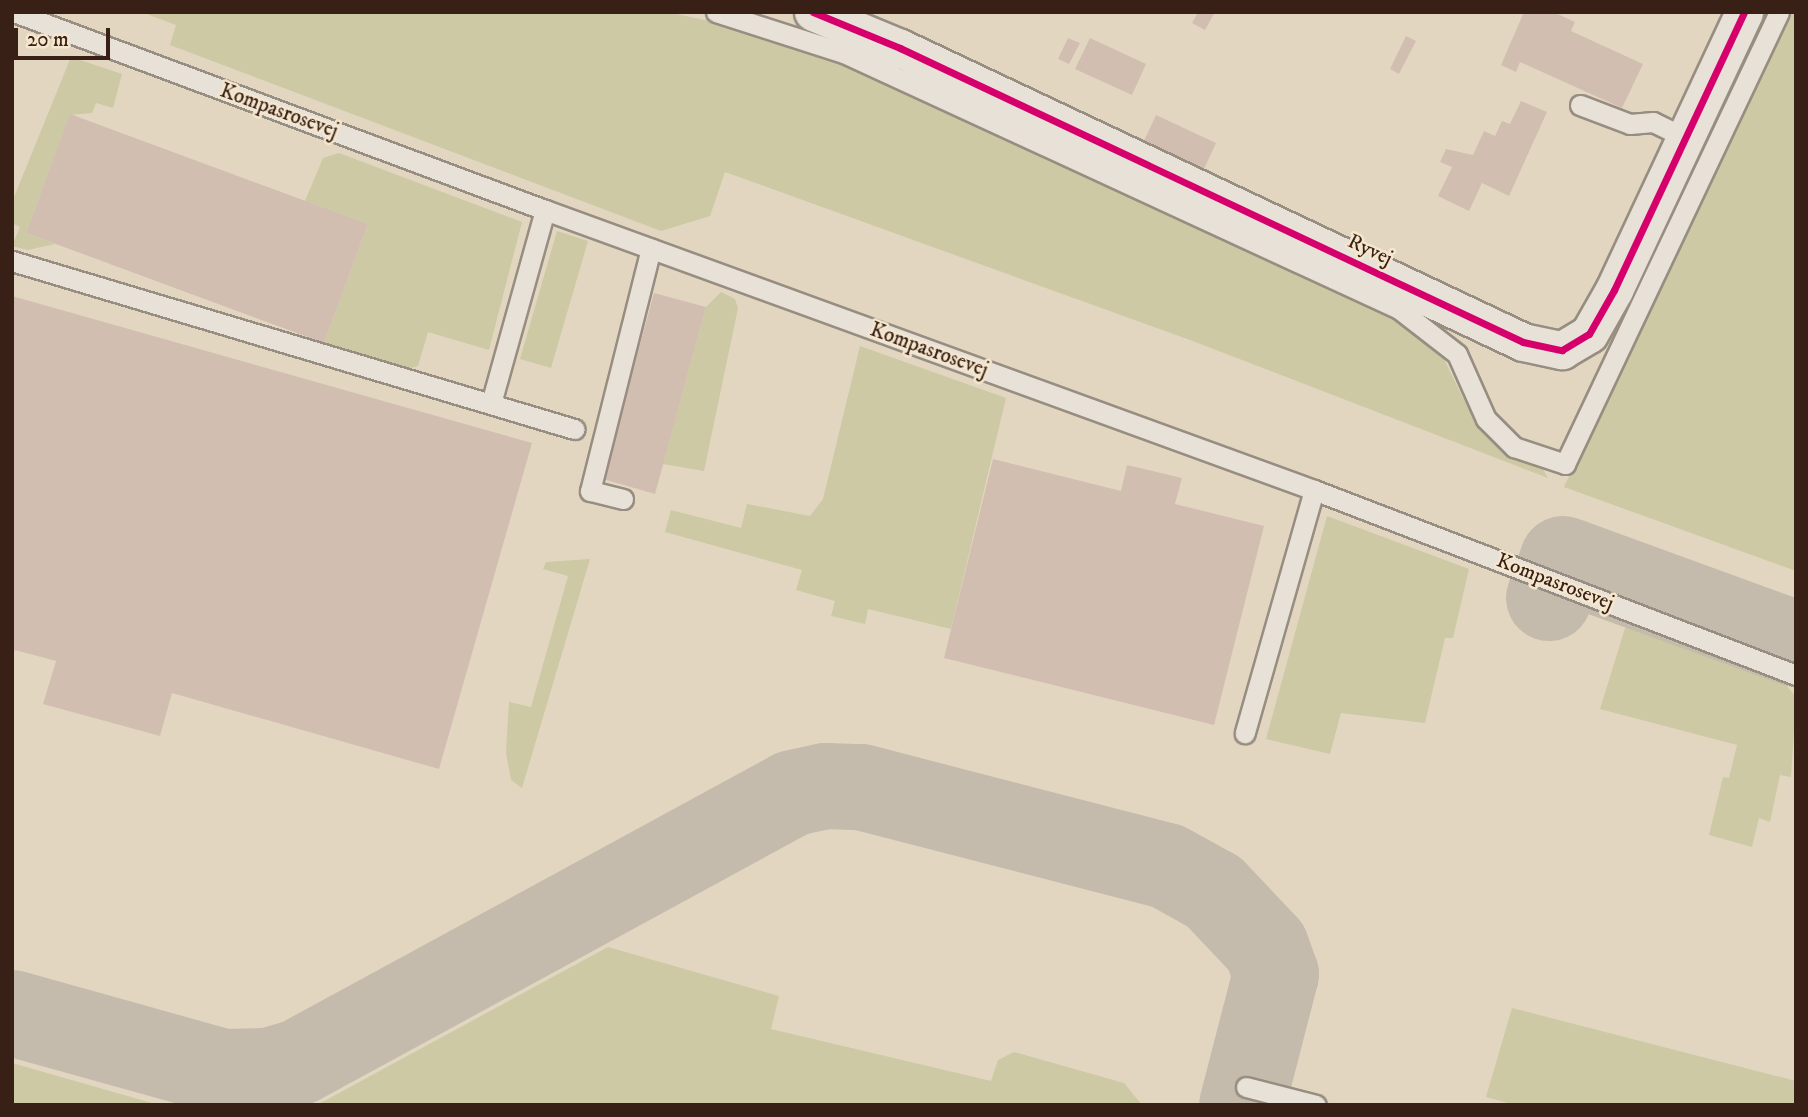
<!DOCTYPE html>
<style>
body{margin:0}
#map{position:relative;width:1808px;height:1117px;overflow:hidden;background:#e2d6c1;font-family:"IM FELL DW Pica",serif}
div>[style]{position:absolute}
.green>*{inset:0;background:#ccc9a4}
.taxiway>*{height:86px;margin:-43px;padding:0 43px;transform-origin:43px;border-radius:43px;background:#c5bbac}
.building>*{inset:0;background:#d1beb1}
.roads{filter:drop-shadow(2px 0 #978d80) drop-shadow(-2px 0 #978d80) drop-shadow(0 2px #978d80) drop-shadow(0 -2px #978d80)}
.lane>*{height:19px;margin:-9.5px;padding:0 9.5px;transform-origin:9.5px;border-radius:9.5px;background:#e7e1d7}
.street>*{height:37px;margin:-18.5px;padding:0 18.5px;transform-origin:18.5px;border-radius:18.5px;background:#e7e1d7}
.cycleway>*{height:7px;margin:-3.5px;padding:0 3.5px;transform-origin:3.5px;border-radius:3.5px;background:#d6006c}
span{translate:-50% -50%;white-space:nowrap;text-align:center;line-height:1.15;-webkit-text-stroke:5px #f5e7ce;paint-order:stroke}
.street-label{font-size:21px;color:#392017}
.frame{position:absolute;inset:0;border:14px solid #392017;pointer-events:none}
.scale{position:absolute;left:14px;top:28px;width:96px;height:32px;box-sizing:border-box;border:4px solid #392017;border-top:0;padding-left:9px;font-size:21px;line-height:24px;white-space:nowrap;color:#392017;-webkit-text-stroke:5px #f5e7ce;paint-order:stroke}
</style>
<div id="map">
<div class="green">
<div style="clip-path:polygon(141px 12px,667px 12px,752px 30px,835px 56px,1381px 307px,1440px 351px,1463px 398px,1500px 448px,1541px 466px,1548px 478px,1190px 340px,725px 172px,710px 216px,661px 231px,170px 45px,176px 25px)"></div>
<div style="clip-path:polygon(1790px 12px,1796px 12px,1796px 571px,1564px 487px)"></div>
<div style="clip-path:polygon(71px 57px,122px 74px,113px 108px,96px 103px,92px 113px,70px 115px,26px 233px,55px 244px,28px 250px,12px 246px,20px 227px,12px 223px,12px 202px)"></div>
<div style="clip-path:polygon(339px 153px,522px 222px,489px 350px,428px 332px,418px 366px,404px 370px,324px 343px,368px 224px,305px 201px,323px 158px)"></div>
<div style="clip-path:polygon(557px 231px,588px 241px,551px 368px,520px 359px)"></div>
<div style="clip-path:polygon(721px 292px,735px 299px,738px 308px,704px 471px,663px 464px,706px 307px)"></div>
<div style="clip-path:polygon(860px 346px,1006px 398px,951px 629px,868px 609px,865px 624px,831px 616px,835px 601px,796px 590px,802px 570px,665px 532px,671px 510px,741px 528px,747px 504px,810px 516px,823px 499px)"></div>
<div style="clip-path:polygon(1327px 516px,1469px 569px,1453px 638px,1445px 638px,1425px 723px,1341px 713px,1330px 754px,1266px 739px)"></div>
<div style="clip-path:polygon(590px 559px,522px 788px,511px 780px,506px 753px,509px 702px,531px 707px,568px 576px,543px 569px,546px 562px)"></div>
<div style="clip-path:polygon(1626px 625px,1782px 680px,1796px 697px,1791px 777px,1780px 775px,1770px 822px,1759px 818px,1752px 847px,1709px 835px,1723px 777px,1729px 778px,1737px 745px,1600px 709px)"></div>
<div style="clip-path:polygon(608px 947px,779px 996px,771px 1029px,991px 1081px,998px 1060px,1014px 1052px,1124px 1083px,1142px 1105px,317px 1105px)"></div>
<div style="clip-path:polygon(1512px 1008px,1796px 1081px,1796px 1105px,1515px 1105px,1486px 1097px)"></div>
<div style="clip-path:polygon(12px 1063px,159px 1105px,12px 1105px)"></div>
</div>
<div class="taxiway">
<div style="left:1549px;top:598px;width:41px;rotate:-70.3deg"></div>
<div style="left:1563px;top:559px;width:248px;rotate:20deg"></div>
<div style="left:12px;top:1013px;width:220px;rotate:15.6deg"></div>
<div style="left:224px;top:1072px;width:44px;rotate:-1.3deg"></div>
<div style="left:268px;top:1071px;width:32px;rotate:-16deg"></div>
<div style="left:299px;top:1062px;width:562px;rotate:-28.57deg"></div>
<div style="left:793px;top:793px;width:34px;rotate:-12deg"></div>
<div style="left:826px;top:786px;width:35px;rotate:2deg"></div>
<div style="left:861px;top:787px;width:316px;rotate:14.5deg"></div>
<div style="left:1167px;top:866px;width:54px;rotate:29deg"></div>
<div style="left:1214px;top:892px;width:76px;rotate:46.6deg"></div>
<div style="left:1266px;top:947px;width:29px;rotate:70deg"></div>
<div style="left:1276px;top:974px;width:135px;rotate:104.5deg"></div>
</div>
<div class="building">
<div style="clip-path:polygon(1198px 12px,1215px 12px,1205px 30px,1192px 23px)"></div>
<div style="clip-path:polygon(1524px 12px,1553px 12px,1575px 22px,1571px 31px,1643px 64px,1622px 108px,1520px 62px,1516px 72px,1501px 65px)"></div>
<div style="clip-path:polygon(1406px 36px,1416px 41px,1399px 74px,1390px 69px)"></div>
<div style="clip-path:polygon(1068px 38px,1080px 43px,1069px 64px,1058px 59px)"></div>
<div style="clip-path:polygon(1090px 38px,1146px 64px,1132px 95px,1075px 69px)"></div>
<div style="clip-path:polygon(1521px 101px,1547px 112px,1509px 196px,1482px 183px,1469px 211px,1438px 196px,1452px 167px,1440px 162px,1446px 149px,1473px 155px,1484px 131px,1495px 136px,1502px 121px,1510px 124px)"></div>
<div style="clip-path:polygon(70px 114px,368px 224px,324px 343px,26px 233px)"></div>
<div style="clip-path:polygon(1156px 115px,1216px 143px,1204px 169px,1144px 141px)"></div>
<div style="clip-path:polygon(654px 293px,706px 307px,655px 494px,603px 479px)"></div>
<div style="clip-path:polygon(12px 296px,532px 443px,439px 769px,172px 693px,160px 736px,43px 704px,56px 661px,15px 650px,12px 658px)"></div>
<div style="clip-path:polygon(993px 459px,1121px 491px,1127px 465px,1182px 478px,1175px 504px,1264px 526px,1214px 725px,944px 658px)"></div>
</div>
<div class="roads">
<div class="lane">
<div style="left:14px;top:12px;width:567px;rotate:20.45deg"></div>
<div style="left:545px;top:210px;width:200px;rotate:105.6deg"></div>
<div style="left:716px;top:12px;width:134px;rotate:17.8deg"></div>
<div style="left:844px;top:53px;width:611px;rotate:24.76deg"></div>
<div style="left:1399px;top:309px;width:73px;rotate:37.8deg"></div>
<div style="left:1457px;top:354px;width:71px;rotate:66deg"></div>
<div style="left:1486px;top:419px;width:40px;rotate:45deg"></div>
<div style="left:1514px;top:447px;width:54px;rotate:18.4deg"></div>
<div style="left:1565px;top:464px;width:500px;rotate:-64.66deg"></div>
<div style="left:1580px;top:105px;width:53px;rotate:20.8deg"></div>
<div style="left:1630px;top:124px;width:23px;rotate:-5deg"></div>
<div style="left:1653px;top:122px;width:37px;rotate:26deg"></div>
<div style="left:545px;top:210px;width:818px;rotate:20.01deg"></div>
<div style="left:1314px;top:490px;width:253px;rotate:105.9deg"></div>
<div style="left:12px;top:261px;width:587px;rotate:16.64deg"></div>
<div style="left:1314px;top:490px;width:516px;rotate:21deg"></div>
<div style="left:623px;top:499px;width:34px;rotate:-166deg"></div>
<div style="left:590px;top:491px;width:250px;rotate:-75.9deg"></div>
<div style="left:1246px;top:1087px;width:72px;rotate:14.4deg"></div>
</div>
<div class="street">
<div style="left:813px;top:12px;width:94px;rotate:22.5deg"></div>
<div style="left:900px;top:48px;width:689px;rotate:25.26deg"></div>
<div style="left:1523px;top:342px;width:40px;rotate:12deg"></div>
<div style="left:1562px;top:350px;width:31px;rotate:-31deg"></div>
<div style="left:1589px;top:334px;width:51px;rotate:-60.4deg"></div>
<div style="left:1614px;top:290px;width:307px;rotate:-64.9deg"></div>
</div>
</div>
<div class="cycleway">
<div style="left:813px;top:12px;width:94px;rotate:22.5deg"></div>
<div style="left:900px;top:48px;width:689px;rotate:25.26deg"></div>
<div style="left:1523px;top:342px;width:40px;rotate:12deg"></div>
<div style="left:1562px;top:350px;width:31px;rotate:-31deg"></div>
<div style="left:1589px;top:334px;width:51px;rotate:-60.4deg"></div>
<div style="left:1614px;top:290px;width:307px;rotate:-64.9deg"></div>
</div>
<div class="street-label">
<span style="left:279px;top:111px;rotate:20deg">Kompasrosevej</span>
<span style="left:1370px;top:250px;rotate:25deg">Ryvej</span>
<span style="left:929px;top:350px;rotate:20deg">Kompasrosevej</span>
<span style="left:1555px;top:582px;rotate:21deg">Kompasrosevej</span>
</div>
<div class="frame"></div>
<div class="scale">20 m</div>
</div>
